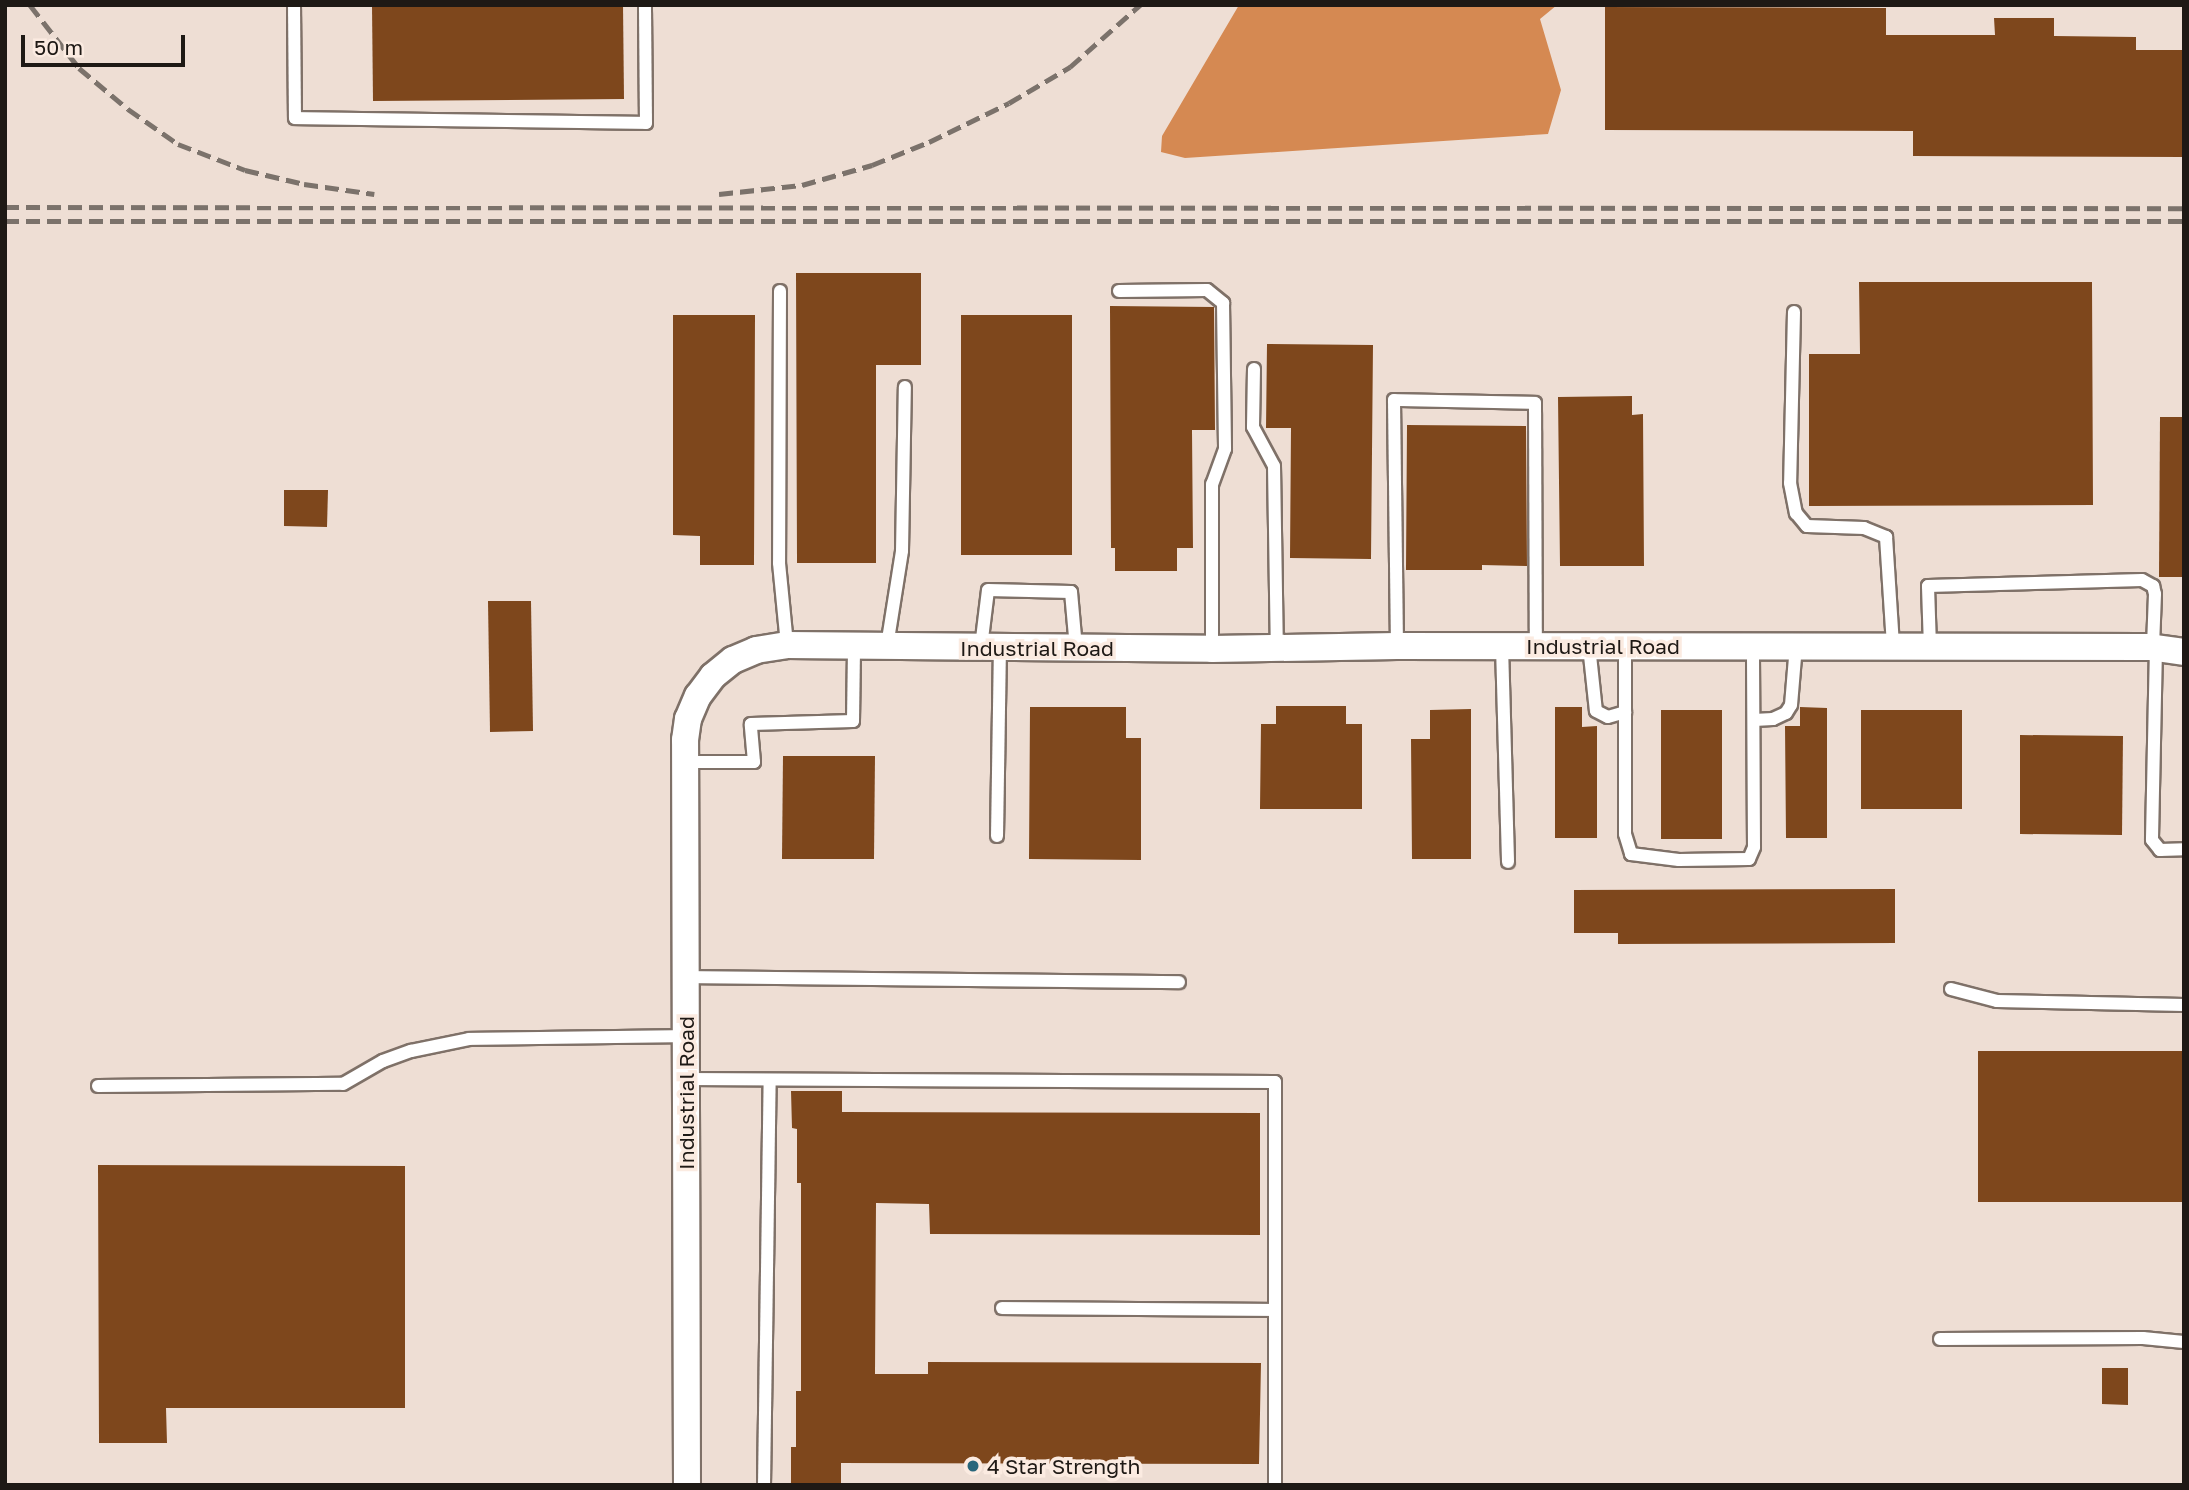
<!DOCTYPE html>
<style>
body{margin:0}
#map{position:relative;width:2189px;height:1490px;overflow:hidden;background:#eeded4;font-family:"Golos Text",sans-serif}
div>[style]{position:absolute}
.forest>*{inset:0;background:#d58952}
.building>*{inset:0;background:#7e471c}
.roads{filter:drop-shadow(2px 0 #7f7168) drop-shadow(-2px 0 #7f7168) drop-shadow(0 2px #7f7168) drop-shadow(0 -2px #7f7168)}
.service>*{height:12px;margin:-6px;padding:0 6px;transform-origin:6px;border-radius:6px;background:#fff}
.minor>*{height:26px;margin:-13px;padding:0 13px;transform-origin:13px;border-radius:13px;background:#fff}
.rail>*{height:5px;margin-top:-2.5px;transform-origin:0;background:repeating-linear-gradient(90deg,#7b726b 0 14px,transparent 0 21px)}
.dots>*{width:19px;height:19px;translate:-50% -50%;box-sizing:border-box;border:4px solid #fbebe1;border-radius:50%}
span{translate:-50% -50%;white-space:nowrap;text-align:center;line-height:1.15;-webkit-text-stroke:7px #fbebe1;paint-order:stroke}
.street-label{font-size:21px;color:#1e1915}
.poi-label{font-size:21px;color:#1e1915}
.left{translate:0 -50%;text-align:left}
.frame{position:absolute;inset:0;border:7px solid #1e1915;pointer-events:none}
.scale{position:absolute;left:21px;top:35px;width:164px;height:32px;box-sizing:border-box;border:4px solid #1e1915;border-top:0;padding-left:9px;font-size:21px;line-height:24px;white-space:nowrap;color:#1e1915;-webkit-text-stroke:5px #fbebe1;paint-order:stroke}
</style>
<div id="map">
<div class="forest">
<div style="clip-path:polygon(1239px 5px,1557px 5px,1540px 19px,1561px 90px,1548px 134px,1185px 158px,1161px 152px,1162px 136px)"></div>
</div>
<div class="building">
<div style="clip-path:polygon(372px 5px,623px 5px,624px 99px,373px 101px)"></div>
<div style="clip-path:polygon(1605px 7px,1886px 8px,1886px 35px,1995px 35px,1994px 18px,2054px 18px,2054px 36px,2136px 37px,2136px 50px,2184px 50px,2184px 157px,1913px 156px,1913px 131px,1605px 130px)"></div>
<div style="clip-path:polygon(796px 273px,921px 273px,921px 365px,876px 365px,876px 563px,797px 563px)"></div>
<div style="clip-path:polygon(1859px 282px,2092px 282px,2093px 505px,1809px 506px,1809px 354px,1860px 354px)"></div>
<div style="clip-path:polygon(1110px 306px,1214px 307px,1215px 430px,1192px 430px,1193px 548px,1177px 548px,1177px 571px,1115px 571px,1115px 548px,1111px 548px)"></div>
<div style="clip-path:polygon(673px 315px,755px 315px,754px 565px,700px 565px,700px 536px,673px 535px)"></div>
<div style="clip-path:polygon(961px 315px,1072px 315px,1072px 555px,961px 555px)"></div>
<div style="clip-path:polygon(1267px 344px,1373px 345px,1371px 559px,1290px 558px,1291px 428px,1266px 428px)"></div>
<div style="clip-path:polygon(1632px 396px,1632px 415px,1643px 414px,1644px 566px,1560px 566px,1558px 397px)"></div>
<div style="clip-path:polygon(2160px 417px,2184px 417px,2184px 577px,2159px 577px)"></div>
<div style="clip-path:polygon(1407px 425px,1526px 426px,1527px 566px,1482px 565px,1482px 570px,1406px 570px)"></div>
<div style="clip-path:polygon(284px 490px,328px 490px,327px 527px,284px 526px)"></div>
<div style="clip-path:polygon(488px 601px,531px 601px,533px 731px,490px 732px)"></div>
<div style="clip-path:polygon(1276px 706px,1346px 706px,1346px 724px,1362px 724px,1362px 809px,1260px 809px,1261px 724px,1276px 724px)"></div>
<div style="clip-path:polygon(1030px 707px,1126px 707px,1126px 738px,1141px 738px,1141px 860px,1029px 859px)"></div>
<div style="clip-path:polygon(1555px 707px,1582px 707px,1582px 727px,1597px 726px,1597px 838px,1555px 838px)"></div>
<div style="clip-path:polygon(1800px 707px,1827px 708px,1827px 838px,1786px 838px,1785px 726px,1800px 726px)"></div>
<div style="clip-path:polygon(1471px 709px,1471px 859px,1412px 859px,1411px 739px,1430px 739px,1430px 710px)"></div>
<div style="clip-path:polygon(1661px 710px,1722px 710px,1722px 839px,1661px 839px)"></div>
<div style="clip-path:polygon(1861px 710px,1962px 710px,1962px 809px,1861px 809px)"></div>
<div style="clip-path:polygon(2020px 735px,2123px 736px,2122px 835px,2020px 834px)"></div>
<div style="clip-path:polygon(783px 756px,875px 756px,874px 859px,782px 859px)"></div>
<div style="clip-path:polygon(1895px 889px,1895px 943px,1618px 944px,1618px 933px,1574px 933px,1574px 890px)"></div>
<div style="clip-path:polygon(1978px 1051px,2184px 1051px,2184px 1202px,1978px 1202px)"></div>
<div style="clip-path:polygon(791px 1091px,842px 1091px,842px 1112px,1260px 1113px,1260px 1235px,930px 1234px,929px 1204px,876px 1203px,875px 1374px,928px 1374px,928px 1362px,1261px 1363px,1259px 1464px,841px 1463px,841px 1483px,791px 1483px,791px 1447px,796px 1447px,796px 1391px,801px 1391px,801px 1183px,797px 1183px,797px 1129px,792px 1128px)"></div>
<div style="clip-path:polygon(98px 1165px,405px 1166px,405px 1408px,166px 1408px,167px 1443px,99px 1443px)"></div>
<div style="clip-path:polygon(2102px 1368px,2128px 1368px,2128px 1405px,2102px 1404px)"></div>
</div>
<div class="roads">
<div class="service">
<div style="left:294px;top:5px;width:113px;rotate:89.5deg"></div>
<div style="left:295px;top:118px;width:351px;rotate:0.8deg"></div>
<div style="left:646px;top:123px;width:118px;rotate:-90.5deg"></div>
<div style="left:780px;top:291px;width:272px;rotate:90.2deg"></div>
<div style="left:779px;top:563px;width:82px;rotate:84.4deg"></div>
<div style="left:1119px;top:291px;width:88px;rotate:-0.7deg"></div>
<div style="left:1207px;top:290px;width:21px;rotate:39deg"></div>
<div style="left:1223px;top:303px;width:146px;rotate:89.2deg"></div>
<div style="left:1225px;top:449px;width:37px;rotate:110deg"></div>
<div style="left:1212px;top:484px;width:165px;rotate:90deg"></div>
<div style="left:1794px;top:312px;width:171px;rotate:91.3deg"></div>
<div style="left:1790px;top:483px;width:31px;rotate:79deg"></div>
<div style="left:1796px;top:513px;width:17px;rotate:50deg"></div>
<div style="left:1807px;top:526px;width:57px;rotate:2deg"></div>
<div style="left:1864px;top:528px;width:24px;rotate:22deg"></div>
<div style="left:1886px;top:537px;width:109px;rotate:86.3deg"></div>
<div style="left:1254px;top:369px;width:58px;rotate:91deg"></div>
<div style="left:1253px;top:427px;width:44px;rotate:61.7deg"></div>
<div style="left:1274px;top:466px;width:182px;rotate:89.1deg"></div>
<div style="left:887px;top:646px;width:96px;rotate:-81deg"></div>
<div style="left:902px;top:551px;width:164px;rotate:-89deg"></div>
<div style="left:1397px;top:646px;width:246px;rotate:-90.7deg"></div>
<div style="left:1394px;top:400px;width:141px;rotate:1.2deg"></div>
<div style="left:1535px;top:403px;width:243px;rotate:89.8deg"></div>
<div style="left:1502px;top:646px;width:216px;rotate:88.4deg"></div>
<div style="left:1589px;top:646px;width:65px;rotate:83.9deg"></div>
<div style="left:1596px;top:711px;width:13px;rotate:27deg"></div>
<div style="left:1608px;top:717px;width:18px;rotate:-16deg"></div>
<div style="left:1625px;top:646px;width:188px;rotate:90deg"></div>
<div style="left:1625px;top:834px;width:21px;rotate:73deg"></div>
<div style="left:1631px;top:854px;width:48px;rotate:7.1deg"></div>
<div style="left:1679px;top:860px;width:70px;rotate:-0.8deg"></div>
<div style="left:1749px;top:859px;width:13px;rotate:-67deg"></div>
<div style="left:1754px;top:847px;width:201px;rotate:-90.3deg"></div>
<div style="left:981px;top:647px;width:57px;rotate:-83deg"></div>
<div style="left:988px;top:590px;width:83px;rotate:1.4deg"></div>
<div style="left:1071px;top:592px;width:56px;rotate:84.9deg"></div>
<div style="left:1930px;top:647px;width:61px;rotate:-91.9deg"></div>
<div style="left:1928px;top:586px;width:214px;rotate:-1.6deg"></div>
<div style="left:2142px;top:580px;width:13px;rotate:29deg"></div>
<div style="left:2153px;top:586px;width:8px;rotate:76deg"></div>
<div style="left:2155px;top:594px;width:53px;rotate:92.2deg"></div>
<div style="left:2156px;top:647px;width:193px;rotate:91.2deg"></div>
<div style="left:2152px;top:840px;width:13px;rotate:51deg"></div>
<div style="left:2160px;top:850px;width:24px;rotate:-2deg"></div>
<div style="left:1754px;top:720px;width:19px;rotate:-3deg"></div>
<div style="left:1773px;top:719px;width:14px;rotate:-25deg"></div>
<div style="left:1786px;top:713px;width:9px;rotate:-58deg"></div>
<div style="left:1791px;top:705px;width:59px;rotate:-85.2deg"></div>
<div style="left:685px;top:762px;width:69px"></div>
<div style="left:754px;top:762px;width:38px;rotate:-95deg"></div>
<div style="left:751px;top:724px;width:102px;rotate:-1.7deg"></div>
<div style="left:853px;top:721px;width:75px;rotate:-89.2deg"></div>
<div style="left:997px;top:836px;width:189px;rotate:-89.1deg"></div>
<div style="left:686px;top:977px;width:493px;rotate:0.6deg"></div>
<div style="left:1951px;top:989px;width:48px;rotate:14.6deg"></div>
<div style="left:1997px;top:1001px;width:187px;rotate:1.2deg"></div>
<div style="left:686px;top:1079px;width:589px;rotate:0.29deg"></div>
<div style="left:1275px;top:1082px;width:403px;rotate:90deg"></div>
<div style="left:98px;top:1086px;width:245px;rotate:-0.5deg"></div>
<div style="left:343px;top:1084px;width:46px;rotate:-29.9deg"></div>
<div style="left:383px;top:1061px;width:30px;rotate:-20deg"></div>
<div style="left:411px;top:1051px;width:59px;rotate:-11.7deg"></div>
<div style="left:469px;top:1039px;width:217px;rotate:-0.8deg"></div>
<div style="left:1002px;top:1308px;width:273px;rotate:0.4deg"></div>
<div style="left:1940px;top:1339px;width:203px;rotate:-0.3deg"></div>
<div style="left:2143px;top:1338px;width:41px;rotate:5.6deg"></div>
<div style="left:764px;top:1485px;width:405px;rotate:-89.2deg"></div>
</div>
<div class="minor">
<div style="left:687px;top:1485px;width:745px;rotate:-90.15deg"></div>
<div style="left:685px;top:740px;width:21px;rotate:-82deg"></div>
<div style="left:688px;top:719px;width:25px;rotate:-67deg"></div>
<div style="left:698px;top:696px;width:25px;rotate:-53deg"></div>
<div style="left:713px;top:676px;width:26px;rotate:-39deg"></div>
<div style="left:733px;top:660px;width:25px;rotate:-23deg"></div>
<div style="left:756px;top:650px;width:31px;rotate:-9deg"></div>
<div style="left:787px;top:645px;width:425px;rotate:0.5deg"></div>
<div style="left:1212px;top:649px;width:185px;rotate:-0.9deg"></div>
<div style="left:1397px;top:646px;width:752px;rotate:0.08deg"></div>
<div style="left:2149px;top:647px;width:35px;rotate:8deg"></div>
</div>
</div>
<div class="rail">
<div style="left:30px;top:5px;width:80px;rotate:52.1deg"></div>
<div style="left:79px;top:68px;width:64px;rotate:39.9deg"></div>
<div style="left:128px;top:109px;width:61px;rotate:35deg"></div>
<div style="left:178px;top:144px;width:72px;rotate:21.2deg"></div>
<div style="left:245px;top:170px;width:61px;rotate:13.3deg"></div>
<div style="left:304px;top:184px;width:71px;rotate:8.1deg"></div>
<div style="left:719px;top:194px;width:83px;rotate:-6.2deg"></div>
<div style="left:802px;top:185px;width:73px;rotate:-15.9deg"></div>
<div style="left:872px;top:165px;width:61px;rotate:-22deg"></div>
<div style="left:929px;top:142px;width:89px;rotate:-26deg"></div>
<div style="left:1009px;top:103px;width:71px;rotate:-30.5deg"></div>
<div style="left:1070px;top:67px;width:94px;rotate:-41.5deg"></div>
<div style="left:5px;top:207px;width:2179px;rotate:0.03deg"></div>
<div style="left:5px;top:221px;width:2179px"></div>
</div>
<div class="dots">
<div style="left:973px;top:1466px;background:#27667b"></div>
</div>
<div class="street-label">
<span style="left:1603px;top:646px">Industrial Road</span>
<span style="left:1037px;top:648px">Industrial Road</span>
<span style="left:686px;top:1093px;rotate:-90deg">Industrial Road</span>
</div>
<div class="poi-label">
<span class="left" style="left:987px;top:1466px">4 Star Strength</span>
</div>
<div class="frame"></div>
<div class="scale">50 m</div>
</div>
